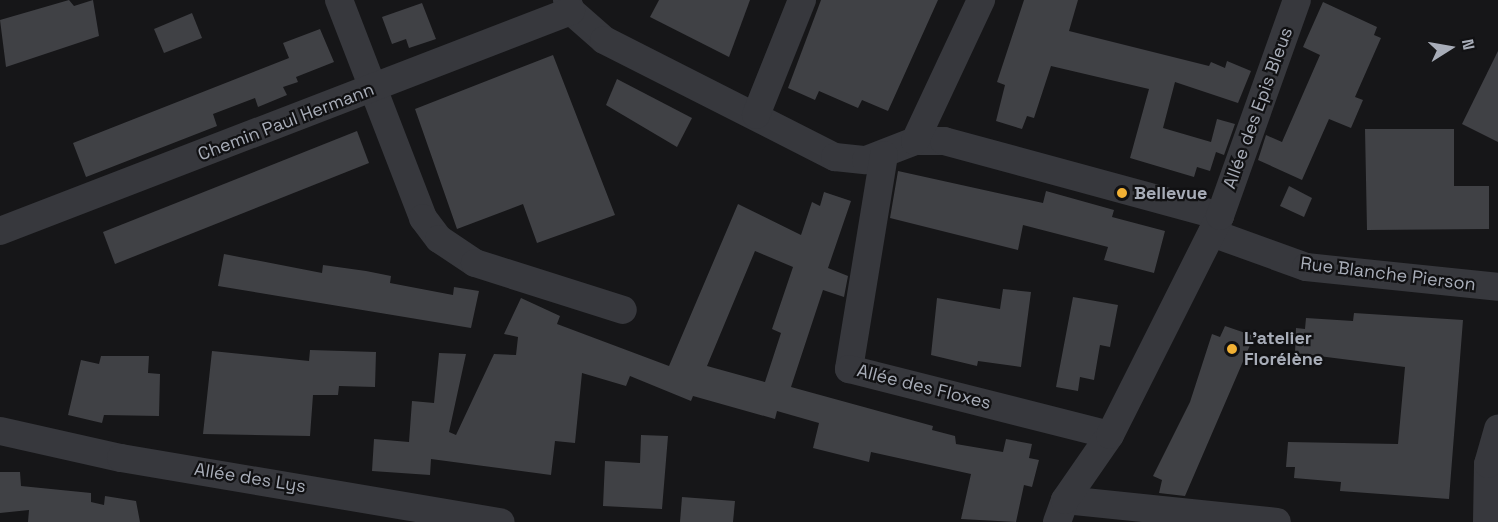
<!DOCTYPE html>
<meta charset="utf-8">
<style>
body{margin:0}
#map{position:relative;width:1498px;height:522px;overflow:hidden;background:#161618;font-family:"Space Grotesk",sans-serif}
div>[style]{position:absolute}
.building>*{inset:0;background:#404145}
.minor>*{height:28px;margin:-14px;padding:0 14px;transform-origin:14px;border-radius:14px;background:#37383d}
.dots>*{width:16px;height:16px;translate:-50% -50%;box-sizing:border-box;border:3px solid #111113;border-radius:50%}
span{translate:-50% -50%;white-space:nowrap;text-align:center;line-height:1.15;-webkit-text-stroke:4.5px #111113;paint-order:stroke}
.street-label{font-size:18px;color:#a8adb8}
.poi-label{font-size:18px;color:#a8adb8;font-weight:700}
.left{translate:0 -50%;text-align:left}
.north{position:absolute;left:1420px;top:18px;width:60px;height:60px;-webkit-text-stroke:4px #111113;paint-order:stroke;rotate:79deg;font-size:16px;font-weight:700;line-height:24px;text-align:center;color:#a8adb8}
.north::after{content:'';display:block;margin:auto;width:21px;height:27px;background:#a8adb8;clip-path:polygon(50% 0,100% 100%,50% 72%,0 100%)}
</style>
<div id="map">
<div class="building">
<div style="clip-path:polygon(69px 0,74px 6px,93px 0,99px 36px,6px 67px,0 20px)"></div>
<div style="clip-path:polygon(659px 0,750px 0,729px 57px,650px 17px)"></div>
<div style="clip-path:polygon(821px 0,938px 0,888px 111px,862px 100px,858px 108px,819px 91px,815px 100px,788px 88px)"></div>
<div style="clip-path:polygon(1024px 0,1078px 0,1069px 31px,1209px 66px,1211px 62px,1225px 68px,1227px 61px,1251px 71px,1238px 103px,1175px 82px,1163px 128px,1211px 142px,1217px 119px,1235px 124px,1224px 155px,1216px 152px,1210px 171px,1197px 167px,1194px 177px,1130px 158px,1149px 89px,1051px 66px,1034px 118px,1027px 116px,1022px 129px,996px 121px,1005px 85px,997px 82px)"></div>
<div style="clip-path:polygon(1323px 2px,1377px 27px,1374px 35px,1381px 38px,1355px 97px,1363px 100px,1351px 128px,1329px 119px,1302px 180px,1258px 160px,1266px 135px,1282px 142px,1320px 55px,1303px 47px)"></div>
<div style="clip-path:polygon(422px 3px,436px 39px,409px 48px,406px 39px,392px 44px,382px 17px)"></div>
<div style="clip-path:polygon(192px 13px,202px 38px,164px 53px,154px 29px)"></div>
<div style="clip-path:polygon(320px 29px,334px 62px,296px 77px,298px 82px,283px 87px,287px 95px,258px 107px,255px 98px,213px 114px,217px 126px,86px 177px,73px 143px,289px 58px,283px 43px)"></div>
<div style="clip-path:polygon(1498px 51px,1498px 142px,1462px 124px)"></div>
<div style="clip-path:polygon(553px 55px,615px 215px,537px 243px,523px 204px,457px 229px,415px 109px)"></div>
<div style="clip-path:polygon(617px 79px,692px 118px,677px 147px,606px 105px)"></div>
<div style="clip-path:polygon(1365px 129px,1454px 129px,1454px 186px,1489px 186px,1489px 229px,1367px 230px)"></div>
<div style="clip-path:polygon(357px 131px,369px 163px,115px 264px,103px 232px)"></div>
<div style="clip-path:polygon(898px 171px,1043px 203px,1046px 191px,1114px 210px,1112px 217px,1165px 231px,1154px 273px,1104px 260px,1108px 247px,1023px 225px,1018px 250px,890px 218px)"></div>
<div style="clip-path:polygon(1289px 186px,1312px 198px,1304px 217px,1280px 206px)"></div>
<div style="clip-path:polygon(evenodd,824px 192px,851px 201px,828px 268px,848px 276px,844px 297px,823px 290px,791px 387px,933px 426px,932px 430px,955px 436px,956px 444px,1003px 452px,1006px 439px,1032px 444px,1029px 458px,1039px 460px,1032px 487px,1024px 485px,1016px 522px,961px 519px,971px 474px,871px 452px,869px 462px,813px 448px,819px 423px,777px 411px,775px 419px,693px 396px,691px 401px,630px 376px,626px 386px,582px 373px,575px 443px,555px 441px,551px 475px,431px 459px,430px 475px,372px 471px,374px 439px,409px 442px,412px 401px,434px 403px,439px 353px,466px 354px,449px 432px,456px 435px,494px 354px,516px 355px,518px 337px,504px 334px,521px 298px,560px 316px,557px 324px,669px 366px,738px 204px,801px 235px,812px 202px,820px 206px,824px 192px,755px 251px,793px 267px,772px 329px,781px 333px,765px 382px,707px 366px,755px 251px)"></div>
<div style="clip-path:polygon(224px 254px,322px 273px,323px 265px,366px 271px,391px 276px,390px 283px,453px 295px,454px 287px,479px 291px,471px 328px,218px 286px)"></div>
<div style="clip-path:polygon(1003px 289px,1031px 292px,1021px 367px,978px 361px,977px 366px,931px 355px,937px 298px,1000px 309px)"></div>
<div style="clip-path:polygon(1073px 297px,1118px 305px,1110px 347px,1100px 345px,1094px 380px,1080px 377px,1078px 391px,1056px 387px)"></div>
<div style="clip-path:polygon(1354px 313px,1463px 320px,1449px 499px,1340px 491px,1341px 482px,1294px 478px,1295px 467px,1286px 467px,1288px 442px,1398px 444px,1405px 367px,1295px 353px,1296px 328px,1305px 329px,1306px 318px,1353px 321px)"></div>
<div style="clip-path:polygon(1225px 326px,1254px 336px,1185px 496px,1159px 493px,1162px 480px,1153px 476px,1190px 402px,1212px 334px,1220px 337px)"></div>
<div style="clip-path:polygon(310px 350px,376px 352px,375px 387px,339px 386px,338px 395px,313px 395px,310px 436px,203px 434px,212px 351px,309px 361px)"></div>
<div style="clip-path:polygon(101px 356px,149px 356px,148px 373px,160px 374px,159px 416px,104px 415px,102px 423px,68px 415px,81px 360px,99px 364px)"></div>
<div style="clip-path:polygon(641px 435px,668px 436px,662px 509px,603px 506px,605px 461px,640px 463px)"></div>
<div style="clip-path:polygon(0 472px,20px 472px,21px 486px,91px 493px,91px 502px,104px 505px,105px 496px,136px 501px,140px 522px,28px 522px,29px 510px,0 513px)"></div>
<div style="clip-path:polygon(682px 497px,735px 501px,733px 522px,680px 522px)"></div>
</div>
<div class="minor">
<div style="left:339px;top:0;width:234px;rotate:68.9deg"></div>
<div style="left:423px;top:218px;width:26px;rotate:53deg"></div>
<div style="left:439px;top:239px;width:43px;rotate:33.7deg"></div>
<div style="left:475px;top:263px;width:155px;rotate:17.6deg"></div>
<div style="left:567px;top:0;width:12px;rotate:70deg"></div>
<div style="left:571px;top:11px;width:44px;rotate:41.3deg"></div>
<div style="left:604px;top:40px;width:259px;rotate:26.9deg"></div>
<div style="left:835px;top:157px;width:31px;rotate:6deg"></div>
<div style="left:866px;top:160px;width:53px;rotate:-21.2deg"></div>
<div style="left:915px;top:141px;width:29px"></div>
<div style="left:944px;top:141px;width:286px;rotate:15.2deg"></div>
<div style="left:756px;top:115px;width:124px;rotate:-68.2deg"></div>
<div style="left:915px;top:141px;width:156px;rotate:-64.9deg"></div>
<div style="left:884px;top:155px;width:217px;rotate:99.3deg"></div>
<div style="left:849px;top:369px;width:269px;rotate:14.2deg"></div>
<div style="left:0;top:231px;width:612px;rotate:-21.07deg"></div>
<div style="left:1212px;top:233px;width:100px;rotate:19.9deg"></div>
<div style="left:1306px;top:267px;width:193px;rotate:5.9deg"></div>
<div style="left:0;top:431px;width:124px;rotate:12.6deg"></div>
<div style="left:121px;top:458px;width:385px;rotate:9.6deg"></div>
<div style="left:1065px;top:500px;width:213px;rotate:5.9deg"></div>
<div style="left:1057px;top:522px;width:23px;rotate:-70deg"></div>
<div style="left:1065px;top:500px;width:79px;rotate:-55.3deg"></div>
<div style="left:1110px;top:435px;width:245px;rotate:-63.3deg"></div>
<div style="left:1220px;top:216px;width:229px;rotate:-70.4deg"></div>
<div style="left:1487px;top:522px;width:58px;rotate:-89deg"></div>
<div style="left:1488px;top:464px;width:37px;rotate:-74deg"></div>
</div>
<div class="dots">
<div style="left:1122px;top:193px;background:#f2b134"></div>
<div style="left:1232px;top:349px;background:#f2b134"></div>
</div>
<div class="street-label">
<span style="left:1258px;top:108px;rotate:-70deg">Allée des Epis Bleus</span>
<span style="left:286px;top:122px;rotate:-21deg">Chemin Paul Hermann</span>
<span style="left:1388px;top:274px;rotate:7deg">Rue Blanche Pierson</span>
<span style="left:924px;top:387px;rotate:14deg">Allée des Floxes</span>
<span style="left:250px;top:478px;rotate:9deg">Allée des Lys</span>
</div>
<div class="poi-label">
<span class="left" style="left:1134px;top:193px">Bellevue</span>
<span class="left" style="left:1244px;top:349px">L'atelier<br>Florélène</span>
</div>
<div class="north">N</div>
</div>
